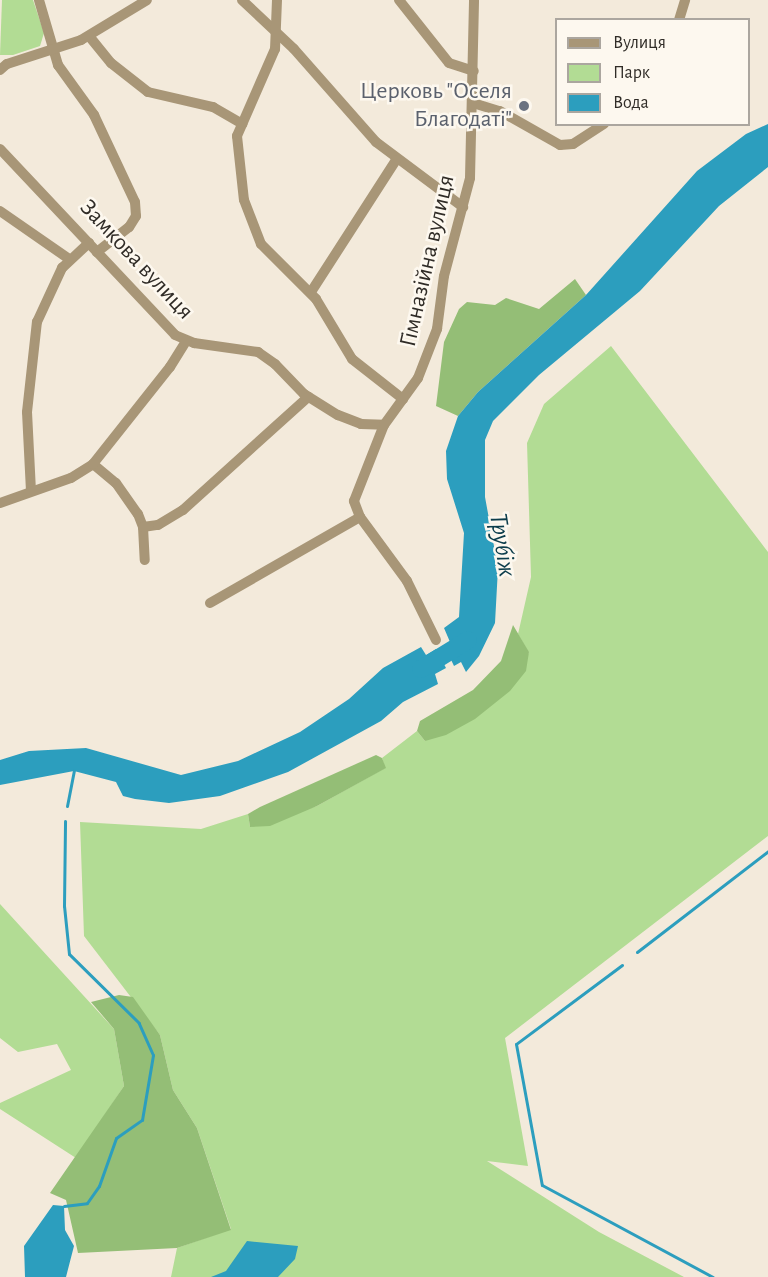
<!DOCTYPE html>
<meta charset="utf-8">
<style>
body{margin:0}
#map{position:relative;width:768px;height:1277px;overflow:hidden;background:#f3eadb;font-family:"Alegreya Sans",sans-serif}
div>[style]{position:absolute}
.green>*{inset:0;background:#b2dc94}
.forest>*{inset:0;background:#94be76}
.water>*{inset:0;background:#2c9ebe}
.stream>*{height:3px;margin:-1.5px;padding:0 1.5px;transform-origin:1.5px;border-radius:1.5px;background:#2c9ebe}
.river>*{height:18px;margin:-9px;padding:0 9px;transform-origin:9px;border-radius:9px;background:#2c9ebe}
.street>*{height:10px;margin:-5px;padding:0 5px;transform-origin:5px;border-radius:5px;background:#a89677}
.dots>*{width:16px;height:16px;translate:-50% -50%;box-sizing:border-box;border:3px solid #fdf8ef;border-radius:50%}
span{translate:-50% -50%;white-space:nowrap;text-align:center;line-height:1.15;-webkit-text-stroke:5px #fdf8ef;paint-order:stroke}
.worship-label{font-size:24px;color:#5b616d}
.right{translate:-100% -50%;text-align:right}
.street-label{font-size:24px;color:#302c27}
.water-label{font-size:26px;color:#0c3d4b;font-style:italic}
.legend{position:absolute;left:555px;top:18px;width:195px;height:108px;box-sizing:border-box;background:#fdf8ef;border:2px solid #aba69f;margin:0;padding:8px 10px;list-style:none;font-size:18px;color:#302c27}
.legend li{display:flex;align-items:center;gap:12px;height:30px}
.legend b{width:30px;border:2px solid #aba69f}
</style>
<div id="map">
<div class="green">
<div style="clip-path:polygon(2px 0,33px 0,44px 33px,40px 46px,13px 55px,0 55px)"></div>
<div style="clip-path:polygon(611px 346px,768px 552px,768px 836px,505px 1038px,528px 1166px,487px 1161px,599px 1232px,684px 1277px,171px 1277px,177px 1248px,231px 1229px,197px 1128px,173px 1090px,160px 1035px,84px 936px,80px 822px,201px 829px,248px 814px,250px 827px,317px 806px,385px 768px,382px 758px,417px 731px,425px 741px,529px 653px,518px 634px,531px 577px,527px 443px,544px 404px)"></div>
<div style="clip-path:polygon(0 904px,114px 1029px,124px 1086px,76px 1158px,0 1109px,0 1103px,71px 1070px,57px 1044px,18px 1052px,0 1038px)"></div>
</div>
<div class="forest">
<div style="clip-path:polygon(575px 279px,586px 295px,478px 392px,458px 416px,436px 406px,444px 342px,459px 309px,467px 302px,495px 305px,506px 298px,539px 309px)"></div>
<div style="clip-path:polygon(513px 625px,529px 652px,526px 671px,510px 691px,475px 719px,446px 735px,425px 741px,417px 731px,420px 721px,473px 690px,501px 661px)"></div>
<div style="clip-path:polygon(376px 755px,382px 758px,386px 768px,317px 806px,270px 826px,250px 827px,248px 814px,260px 807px)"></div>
<div style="clip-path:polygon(119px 995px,133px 997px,160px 1035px,173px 1090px,197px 1128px,231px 1230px,177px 1248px,78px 1253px,66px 1200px,50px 1193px,124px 1086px,114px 1029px,91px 1002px)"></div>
</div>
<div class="water">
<div style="clip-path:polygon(768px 124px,768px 167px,719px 206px,640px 291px,539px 375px,493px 421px,485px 440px,485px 497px,498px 568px,495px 623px,479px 656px,466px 672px,461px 662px,454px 666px,444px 645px,450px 642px,444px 628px,459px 617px,464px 533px,447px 479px,446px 451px,458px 416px,478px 392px,586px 295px,697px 171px,746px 134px)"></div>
<div style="clip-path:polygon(421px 647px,426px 655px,436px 649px,446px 668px,435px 674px,438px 684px,403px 702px,381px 721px,288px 772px,220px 796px,169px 803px,135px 799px,123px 796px,116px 782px,74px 771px,0 785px,0 760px,29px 751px,86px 748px,181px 775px,238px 761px,300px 732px,349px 699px,383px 668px)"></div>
<div style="clip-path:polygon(53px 1205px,64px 1206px,65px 1230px,74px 1246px,66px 1277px,25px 1277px,24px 1246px)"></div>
<div style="clip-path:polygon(247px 1241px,298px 1246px,295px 1259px,278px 1277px,211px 1277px,226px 1271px)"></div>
</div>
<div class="stream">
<div style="left:67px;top:806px;width:36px;rotate:-79deg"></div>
<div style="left:637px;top:952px;width:165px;rotate:-37.6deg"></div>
<div style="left:622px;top:965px;width:132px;rotate:143.3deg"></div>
<div style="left:516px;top:1044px;width:143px;rotate:79.6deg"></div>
<div style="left:542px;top:1185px;width:194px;rotate:28.3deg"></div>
<div style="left:64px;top:1206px;width:23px;rotate:-7deg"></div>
<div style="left:87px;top:1203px;width:21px;rotate:-55deg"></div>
<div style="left:99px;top:1186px;width:51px;rotate:-70.5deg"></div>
<div style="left:116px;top:1138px;width:32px;rotate:-35deg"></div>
<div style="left:142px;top:1120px;width:66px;rotate:-80.4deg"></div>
<div style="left:153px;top:1055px;width:35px;rotate:-114deg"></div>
<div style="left:139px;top:1023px;width:98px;rotate:-135.4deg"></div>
<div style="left:69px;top:954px;width:48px;rotate:-95.9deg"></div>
<div style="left:64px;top:906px;width:85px;rotate:-89.3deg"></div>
</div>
<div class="river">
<div style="left:421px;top:669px;width:55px;rotate:-31.7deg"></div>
</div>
<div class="street">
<div style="left:39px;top:0;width:68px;rotate:73.7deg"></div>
<div style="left:58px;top:65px;width:62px;rotate:54.2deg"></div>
<div style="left:94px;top:115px;width:96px;rotate:64.8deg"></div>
<div style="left:135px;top:202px;width:14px;rotate:86deg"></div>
<div style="left:136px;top:216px;width:13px;rotate:122deg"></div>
<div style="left:129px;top:227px;width:41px;rotate:142deg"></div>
<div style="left:242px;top:0;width:71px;rotate:43.3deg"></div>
<div style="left:294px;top:49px;width:124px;rotate:48.6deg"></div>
<div style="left:376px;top:142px;width:109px;rotate:36.8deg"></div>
<div style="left:277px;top:0;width:49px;rotate:92.3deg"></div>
<div style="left:275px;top:49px;width:95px;rotate:113.6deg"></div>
<div style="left:237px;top:136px;width:64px;rotate:83.8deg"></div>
<div style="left:244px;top:200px;width:47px;rotate:68.9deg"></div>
<div style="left:261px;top:244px;width:78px;rotate:45deg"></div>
<div style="left:316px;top:299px;width:70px;rotate:59deg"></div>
<div style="left:352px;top:359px;width:65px;rotate:38.1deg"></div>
<div style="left:399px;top:0;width:80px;rotate:51.6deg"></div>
<div style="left:449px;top:63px;width:26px;rotate:18deg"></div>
<div style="left:679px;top:20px;width:21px;rotate:-73deg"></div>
<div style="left:89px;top:36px;width:35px;rotate:51deg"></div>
<div style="left:111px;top:63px;width:47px;rotate:38.1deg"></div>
<div style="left:148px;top:92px;width:67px;rotate:13deg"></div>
<div style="left:213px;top:107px;width:34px;rotate:30deg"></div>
<div style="left:0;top:70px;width:9px;rotate:-41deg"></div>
<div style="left:7px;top:64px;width:78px;rotate:-18deg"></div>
<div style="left:81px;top:40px;width:77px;rotate:-31.2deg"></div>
<div style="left:473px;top:103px;width:28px;rotate:17deg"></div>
<div style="left:500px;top:111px;width:69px;rotate:29.5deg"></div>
<div style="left:560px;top:145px;width:13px;rotate:-4deg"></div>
<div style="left:573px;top:144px;width:37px;rotate:-33deg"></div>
<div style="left:0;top:149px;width:255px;rotate:46.7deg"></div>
<div style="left:175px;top:335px;width:21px;rotate:23deg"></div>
<div style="left:194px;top:343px;width:65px;rotate:8deg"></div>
<div style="left:258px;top:352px;width:21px;rotate:35deg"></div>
<div style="left:275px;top:364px;width:42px;rotate:46deg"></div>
<div style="left:304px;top:394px;width:40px;rotate:32deg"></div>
<div style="left:338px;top:415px;width:25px;rotate:21deg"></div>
<div style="left:361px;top:424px;width:23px;rotate:2deg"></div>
<div style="left:0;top:211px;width:84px;rotate:34.8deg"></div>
<div style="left:311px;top:292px;width:157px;rotate:-57.2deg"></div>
<div style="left:93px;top:464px;width:30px;rotate:40deg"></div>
<div style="left:116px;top:483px;width:38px;rotate:55deg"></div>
<div style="left:138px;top:514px;width:14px;rotate:69deg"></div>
<div style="left:143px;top:527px;width:33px;rotate:87deg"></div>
<div style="left:31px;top:491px;width:79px;rotate:-92.9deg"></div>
<div style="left:27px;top:412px;width:91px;rotate:-83.7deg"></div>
<div style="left:37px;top:322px;width:60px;rotate:-65.2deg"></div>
<div style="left:62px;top:268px;width:37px;rotate:-43deg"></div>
<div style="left:0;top:503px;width:75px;rotate:-19.4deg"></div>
<div style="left:71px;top:478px;width:26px;rotate:-32deg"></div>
<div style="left:93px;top:464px;width:124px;rotate:-51.6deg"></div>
<div style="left:170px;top:367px;width:31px;rotate:-58deg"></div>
<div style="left:143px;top:527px;width:15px;rotate:-8deg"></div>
<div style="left:158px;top:525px;width:29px;rotate:-31deg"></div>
<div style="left:183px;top:510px;width:169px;rotate:-42.1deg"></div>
<div style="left:210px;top:603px;width:173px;rotate:-29.8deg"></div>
<div style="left:436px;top:640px;width:66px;rotate:-116.2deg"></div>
<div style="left:407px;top:581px;width:79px;rotate:-126.3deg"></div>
<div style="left:360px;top:517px;width:17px;rotate:-111deg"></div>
<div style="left:354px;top:501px;width:82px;rotate:-68.5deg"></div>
<div style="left:384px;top:425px;width:58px;rotate:-54.1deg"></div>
<div style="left:418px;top:378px;width:53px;rotate:-68.8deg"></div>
<div style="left:437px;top:329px;width:53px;rotate:-82.5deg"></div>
<div style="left:444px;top:276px;width:101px;rotate:-75.1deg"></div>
<div style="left:470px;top:178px;width:178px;rotate:-88.7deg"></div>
</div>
<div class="dots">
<div style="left:524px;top:106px;background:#6b7280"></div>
</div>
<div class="worship-label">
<span class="right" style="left:512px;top:106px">Церковь "Оселя<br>Благодаті"</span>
</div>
<div class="street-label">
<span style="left:136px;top:260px;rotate:47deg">Замкова вулиця</span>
<span style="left:428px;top:261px;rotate:-77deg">Гімназійна вулиця</span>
</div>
<div class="water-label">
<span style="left:502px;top:545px;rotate:81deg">Трубіж</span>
</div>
<ul class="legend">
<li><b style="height:8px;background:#a89677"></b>Вулиця</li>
<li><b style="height:16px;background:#b2dc94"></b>Парк</li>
<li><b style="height:16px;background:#2c9ebe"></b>Вода</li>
</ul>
</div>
